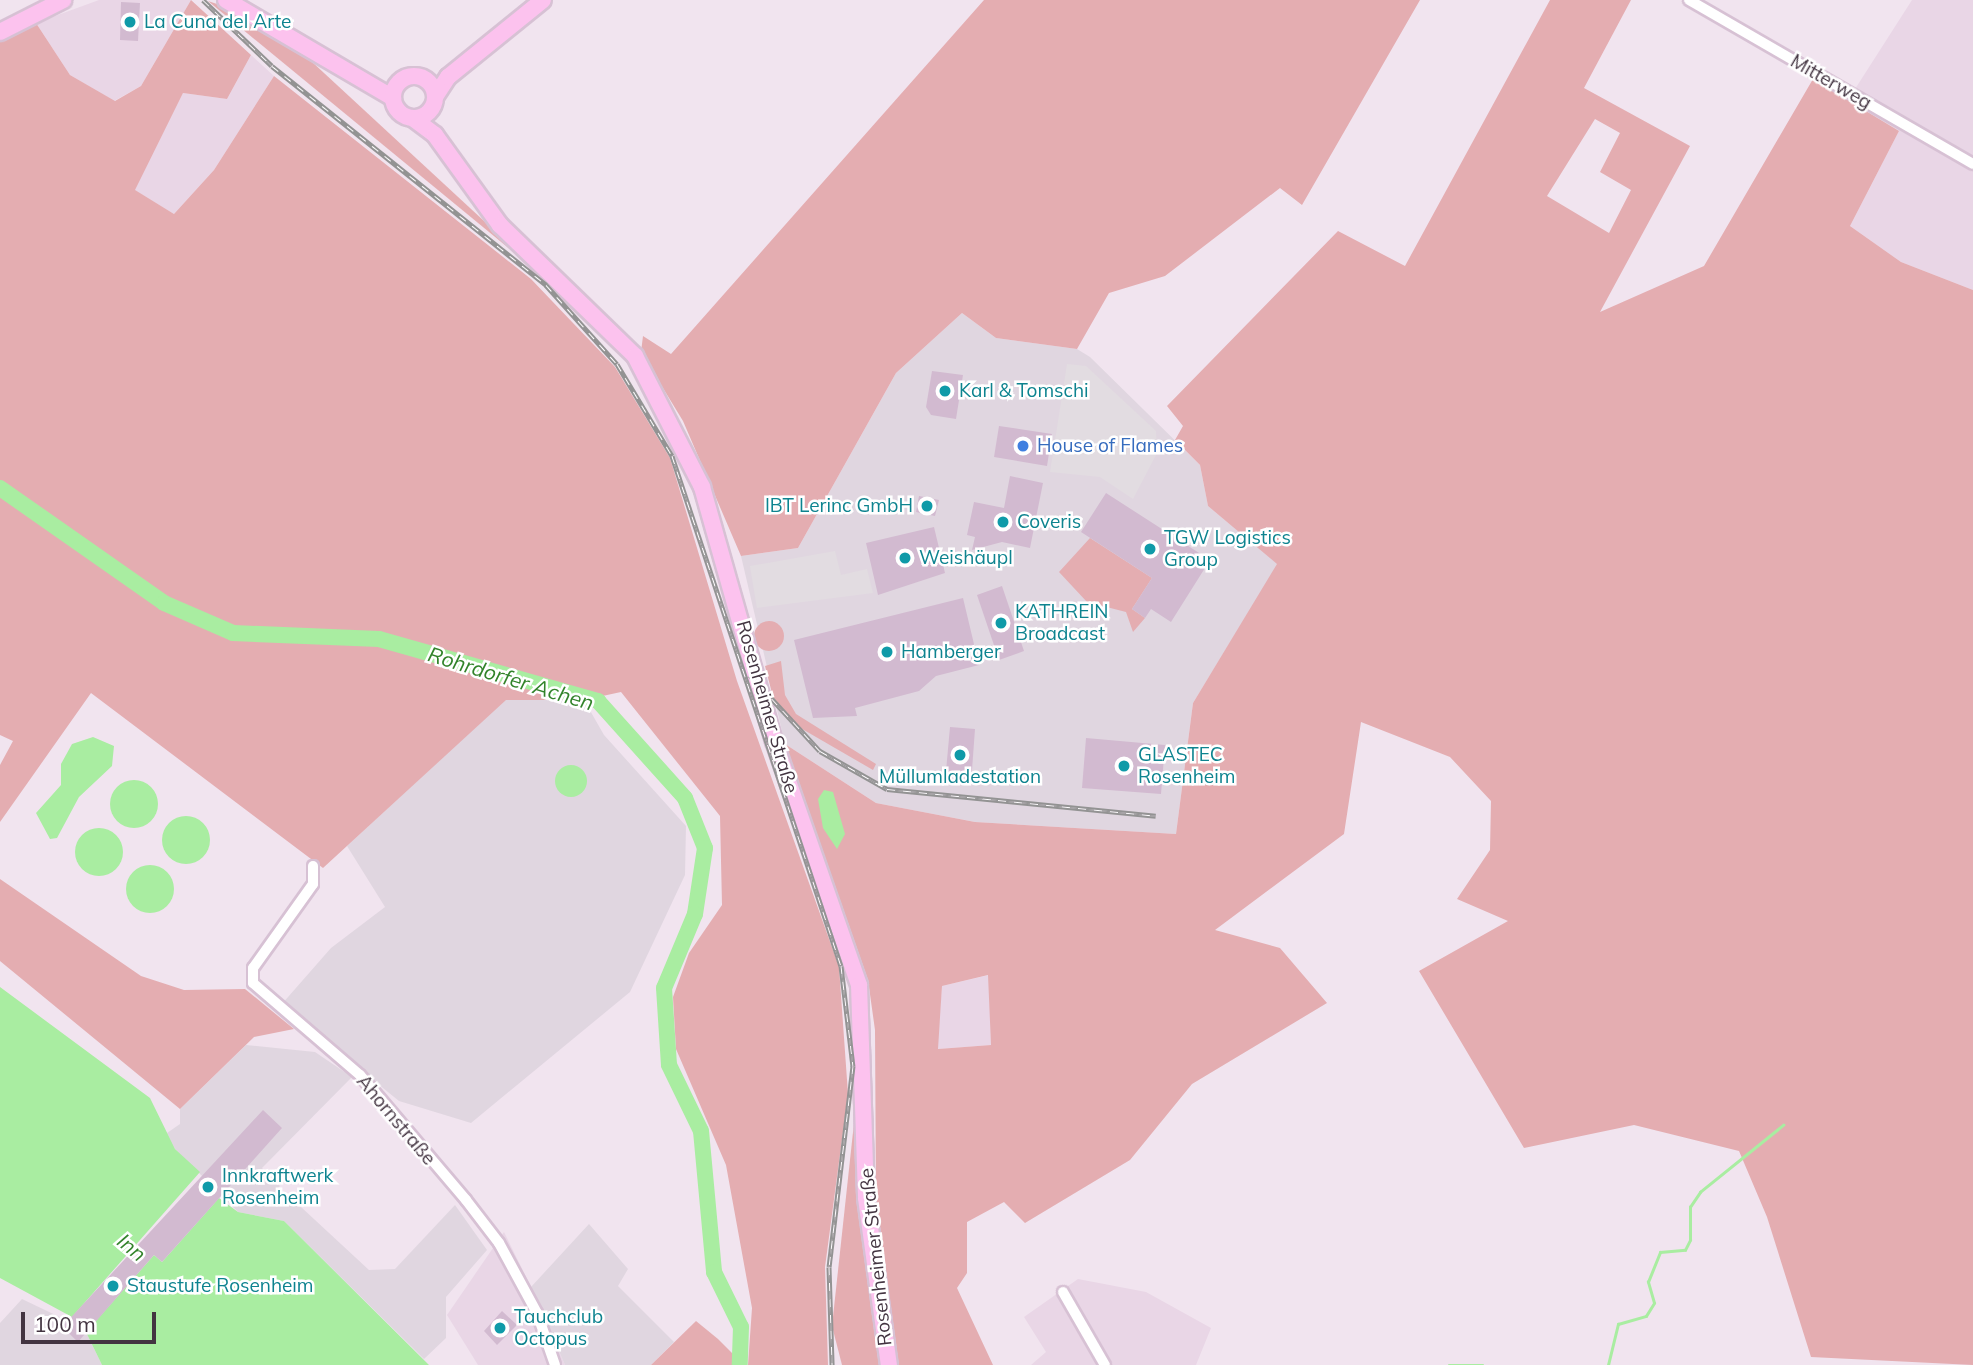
<!DOCTYPE html>
<meta charset="utf-8">
<style>
body{margin:0}
#map{position:relative;width:1973px;height:1365px;overflow:hidden;background:#f1e4ef;font-family:Mulish,sans-serif}
div>[style]{position:absolute}
.residential>*{inset:0;background:#e9d6e6}
.industrial>*{inset:0;background:#e0d6e0}
.green>*{inset:0;background:#e4adb1}
.round{border-radius:50%}
.parking>*{inset:0;background:#e2dce1}
.water>*{inset:0;background:#a9eda1}
.stream>*{height:2.5px;margin:-1.25px;padding:0 1.25px;transform-origin:1.25px;border-radius:1.25px;background:#a9eda1}
.river>*{height:16px;margin:-8px;padding:0 8px;transform-origin:8px;border-radius:8px;background:#a9eda1}
.building>*{inset:0;background:#d2bad0}
.roads{filter:drop-shadow(2px 0 #d7c1d4) drop-shadow(-2px 0 #d7c1d4) drop-shadow(0 2px #d7c1d4) drop-shadow(0 -2px #d7c1d4)}
.street>*{height:10px;margin:-5px;padding:0 5px;transform-origin:5px;border-radius:5px;background:#fff}
.secondary>*{height:16px;margin:-8px;padding:0 8px;transform-origin:8px;border-radius:8px;background:#fcc2ee}
.secondary>.ring{margin:-8px;padding:0;box-sizing:content-box;background:none;border:16px solid #fcc2ee;border-radius:50%}
.rail>*{height:5px;margin-top:-2.5px;transform-origin:0;background:repeating-linear-gradient(90deg,#fff 0 8px,#939393 0 16px);box-sizing:border-box;border-block:2px solid #939393}
.dots>*{width:19px;height:19px;translate:-50% -50%;box-sizing:border-box;border:4px solid #fff;border-radius:50%}
span{translate:-50% -50%;white-space:nowrap;text-align:center;line-height:1.15;-webkit-text-stroke:5px #fff;paint-order:stroke}
.culture-label{font-size:19px;color:#0d838f}
.left{translate:0 -50%;text-align:left}
.right{translate:-100% -50%;text-align:right}
.street-label{font-size:19px;color:#433441}
.shop-label{font-size:19px;color:#366cbe}
.water-label{font-size:21px;color:#32832a;font-style:italic}
.scale{position:absolute;left:21px;top:1312px;width:135px;height:32px;box-sizing:border-box;border:4px solid #433441;border-top:0;padding-left:9px;font-size:21px;line-height:24px;white-space:nowrap;color:#433441;-webkit-text-stroke:5px #fff;paint-order:stroke}
</style>
<div id="map">
<div class="residential">
<div style="clip-path:polygon(99px 0,191px 0,141px 86px,114px 101px,70px 75px,36px 23px)"></div>
<div style="clip-path:polygon(1912px 0,1973px 0,1973px 290px,1901px 262px,1850px 226px,1899px 131px,1848px 100px)"></div>
<div style="clip-path:polygon(251px 55px,274px 76px,214px 170px,174px 214px,134px 190px,183px 93px,227px 99px)"></div>
<div style="clip-path:polygon(989px 975px,991px 1045px,937px 1049px,942px 986px)"></div>
<div style="clip-path:polygon(504px 1232px,531px 1287px,565px 1365px,478px 1365px,447px 1315px)"></div>
<div style="clip-path:polygon(1078px 1279px,1146px 1292px,1211px 1328px,1196px 1365px,1031px 1365px,1046px 1352px,1024px 1317px)"></div>
</div>
<div class="industrial">
<div style="clip-path:polygon(962px 313px,996px 338px,1077px 349px,1090px 357px,1200px 465px,1208px 506px,1278px 564px,1193px 703px,1176px 834px,975px 822px,876px 803px,785px 744px,741px 556px,798px 548px,896px 373px)"></div>
<div style="clip-path:polygon(506px 699px,584px 700px,604px 735px,686px 826px,685px 875px,630px 992px,471px 1123px,399px 1101px,281px 1005px,331px 948px,385px 907px,347px 846px)"></div>
<div style="clip-path:polygon(246px 1045px,315px 1052px,352px 1077px,262px 1168px,280px 1186px,271px 1196px,301px 1207px,369px 1270px,395px 1269px,455px 1205px,487px 1250px,446px 1297px,446px 1338px,424px 1359px,284px 1221px,238px 1212px,175px 1149px,167px 1133px,180px 1124px,180px 1109px)"></div>
<div style="clip-path:polygon(589px 1224px,628px 1269px,618px 1286px,674px 1342px,651px 1365px,565px 1365px,531px 1287px)"></div>
<div style="clip-path:polygon(22px 1299px,68px 1321px,62px 1328px,78px 1341px,86px 1332px,102px 1365px,0 1365px,0 1323px)"></div>
</div>
<div class="green">
<div style="clip-path:polygon(191px 0,251px 55px,227px 99px,183px 93px,135px 190px,174px 214px,214px 170px,274px 76px,531px 279px,615px 367px,670px 458px,737px 681px,839px 967px,848px 1094px,825px 1267px,828px 1365px,748px 1365px,752px 1308px,726px 1165px,676px 1049px,673px 997px,689px 953px,722px 905px,720px 816px,621px 692px,584px 700px,506px 700px,323px 868px,91px 693px,0 822px,0 765px,13px 741px,0 735px,0 42px,36px 23px,70px 75px,115px 101px,141px 86px)"></div>
<div style="clip-path:polygon(984px 0,1420px 0,1302px 205px,1280px 188px,1165px 276px,1109px 293px,1077px 349px,996px 338px,962px 313px,896px 373px,798px 548px,741px 556px,683px 421px,641px 352px,643px 336px,671px 354px)"></div>
<div style="clip-path:polygon(evenodd,1550px 0,1631px 0,1584px 88px,1690px 146px,1600px 312px,1704px 266px,1813px 79px,1899px 131px,1850px 226px,1901px 262px,1973px 290px,1973px 1365px,1811px 1357px,1767px 1217px,1739px 1151px,1634px 1125px,1524px 1148px,1419px 971px,1508px 921px,1457px 899px,1490px 850px,1491px 801px,1450px 757px,1361px 722px,1344px 834px,1215px 930px,1280px 948px,1327px 1003px,1192px 1084px,1130px 1160px,1025px 1223px,1004px 1202px,967px 1222px,967px 1273px,957px 1288px,993px 1365px,898px 1365px,876px 1196px,875px 1030px,868px 980px,785px 744px,876px 803px,975px 822px,1176px 834px,1193px 703px,1277px 564px,1208px 506px,1200px 465px,1175px 440px,1183px 426px,1167px 406px,1338px 231px,1405px 266px,1550px 0,1595px 119px,1620px 133px,1600px 172px,1631px 190px,1609px 233px,1547px 196px,1595px 119px,1550px 0,988px 975px,991px 1045px,938px 1049px,942px 986px,988px 975px)"></div>
<div style="clip-path:polygon(208px 1px,238px 11px,297px 48px,550px 282px)"></div>
<div style="clip-path:polygon(1090px 538px,1152px 578px,1132px 609px,1145px 618px,1133px 632px,1126px 612px,1087px 602px,1059px 572px)"></div>
<div class="round" style="left:754px;top:621px;width:30px;height:30px"></div>
<div style="clip-path:polygon(781px 661px,785px 695px,796px 714px,876px 764px,873px 770px,797px 726px,774px 701px,765px 666px)"></div>
<div style="clip-path:polygon(0 879px,141px 976px,184px 990px,245px 989px,294px 1029px,254px 1037px,180px 1109px,0 961px)"></div>
<div style="clip-path:polygon(858px 1086px,884px 1365px,842px 1365px,832px 1326px)"></div>
<div style="clip-path:polygon(696px 1321px,718px 1339px,744px 1365px,651px 1365px)"></div>
</div>
<div class="parking">
<div style="clip-path:polygon(1067px 364px,1086px 366px,1156px 431px,1157px 453px,1133px 499px,1100px 477px,1050px 472px)"></div>
<div style="clip-path:polygon(835px 551px,841px 575px,867px 569px,873px 593px,757px 608px,750px 566px)"></div>
</div>
<div class="water">
<div style="clip-path:polygon(93px 737px,114px 746px,112px 766px,79px 797px,57px 838px,50px 839px,36px 813px,61px 785px,61px 764px,72px 744px)"></div>
<div class="round" style="left:555px;top:765px;width:32px;height:32px"></div>
<div class="round" style="left:110px;top:780px;width:48px;height:48px"></div>
<div style="clip-path:polygon(824px 790px,833px 792px,845px 834px,837px 849px,823px 828px,818px 799px)"></div>
<div class="round" style="left:162px;top:816px;width:48px;height:48px"></div>
<div class="round" style="left:75px;top:828px;width:48px;height:48px"></div>
<div class="round" style="left:126px;top:865px;width:48px;height:48px"></div>
<div style="clip-path:polygon(0 987px,150px 1098px,175px 1149px,200px 1172px,72px 1317px,0 1278px)"></div>
<div style="clip-path:polygon(219px 1198px,238px 1212px,284px 1221px,429px 1365px,102px 1365px,86px 1332px,154px 1255px,162px 1262px)"></div>
</div>
<div class="stream">
<div style="left:1449px;top:1365px;width:34px"></div>
<div style="left:1608px;top:1365px;width:42px;rotate:-76.3deg"></div>
<div style="left:1618px;top:1324px;width:29px;rotate:-16deg"></div>
<div style="left:1646px;top:1316px;width:15px;rotate:-58deg"></div>
<div style="left:1654px;top:1303px;width:22px;rotate:-106deg"></div>
<div style="left:1648px;top:1282px;width:32px;rotate:-68deg"></div>
<div style="left:1660px;top:1252px;width:25px;rotate:-5deg"></div>
<div style="left:1685px;top:1250px;width:11px;rotate:-63deg"></div>
<div style="left:1690px;top:1240px;width:33px;rotate:-90deg"></div>
<div style="left:1690px;top:1207px;width:18px;rotate:-56deg"></div>
<div style="left:1700px;top:1192px;width:107px;rotate:-38.9deg"></div>
</div>
<div class="river">
<div style="left:0;top:488px;width:200px;rotate:35deg"></div>
<div style="left:164px;top:603px;width:75px;rotate:23.5deg"></div>
<div style="left:233px;top:633px;width:146px;rotate:2.4deg"></div>
<div style="left:379px;top:639px;width:228px;rotate:15.8deg"></div>
<div style="left:598px;top:701px;width:130px;rotate:48.1deg"></div>
<div style="left:685px;top:798px;width:54px;rotate:68.2deg"></div>
<div style="left:705px;top:848px;width:67px;rotate:98.6deg"></div>
<div style="left:695px;top:914px;width:80px;rotate:112.7deg"></div>
<div style="left:664px;top:988px;width:77px;rotate:86.3deg"></div>
<div style="left:669px;top:1065px;width:73px;rotate:64.1deg"></div>
<div style="left:701px;top:1131px;width:142px;rotate:84.7deg"></div>
<div style="left:714px;top:1272px;width:61px;rotate:63.9deg"></div>
<div style="left:741px;top:1327px;width:38px;rotate:92deg"></div>
</div>
<div class="building">
<div style="clip-path:polygon(121px 2px,140px 3px,138px 41px,120px 40px)"></div>
<div style="clip-path:polygon(932px 371px,963px 375px,956px 419px,931px 415px,926px 407px)"></div>
<div style="clip-path:polygon(999px 426px,1052px 434px,1047px 466px,994px 457px)"></div>
<div style="clip-path:polygon(1010px 476px,1043px 483px,1030px 548px,1002px 542px,972px 550px,975px 537px,967px 535px,974px 502px,1004px 508px)"></div>
<div style="clip-path:polygon(1106px 493px,1210px 560px,1171px 622px,1151px 609px,1145px 618px,1132px 609px,1152px 578px,1081px 532px)"></div>
<div style="clip-path:polygon(919px 496px,939px 500px,935px 516px,916px 512px)"></div>
<div style="clip-path:polygon(934px 527px,945px 573px,878px 595px,866px 543px)"></div>
<div style="clip-path:polygon(1002px 586px,1024px 651px,999px 660px,977px 595px)"></div>
<div style="clip-path:polygon(963px 598px,979px 665px,936px 676px,919px 691px,855px 708px,857px 716px,813px 718px,794px 640px)"></div>
<div style="clip-path:polygon(950px 727px,975px 729px,971px 784px,945px 782px)"></div>
<div style="clip-path:polygon(1086px 738px,1165px 745px,1161px 794px,1082px 788px)"></div>
<div style="clip-path:polygon(263px 1110px,282px 1128px,162px 1262px,154px 1255px,78px 1342px,62px 1327px)"></div>
<div style="clip-path:polygon(502px 1311px,517px 1325px,497px 1345px,484px 1331px)"></div>
</div>
<div class="roads">
<div class="street">
<div style="left:1689px;top:0;width:328px;rotate:30deg"></div>
<div style="left:313px;top:866px;width:18px;rotate:90deg"></div>
<div style="left:313px;top:884px;width:103px;rotate:125.5deg"></div>
<div style="left:253px;top:968px;width:15px;rotate:90deg"></div>
<div style="left:253px;top:983px;width:141px;rotate:40.7deg"></div>
<div style="left:360px;top:1075px;width:164px;rotate:49.7deg"></div>
<div style="left:466px;top:1200px;width:54px;rotate:52.5deg"></div>
<div style="left:499px;top:1243px;width:80px;rotate:61.5deg"></div>
<div style="left:537px;top:1313px;width:55px;rotate:70.9deg"></div>
<div style="left:1063px;top:1292px;width:84px;rotate:60.1deg"></div>
</div>
<div class="secondary">
<div style="left:226px;top:0;width:194px;rotate:30.4deg"></div>
<div style="left:0;top:32px;width:71px;rotate:-26.9deg"></div>
<div class="ring" style="left:393px;top:76px;width:26px;height:26px"></div>
<div style="left:435px;top:97px;width:24px;rotate:-57deg"></div>
<div style="left:448px;top:77px;width:122px;rotate:-39deg"></div>
<div style="left:414px;top:119px;width:26px;rotate:37deg"></div>
<div style="left:435px;top:135px;width:111px;rotate:54.2deg"></div>
<div style="left:500px;top:225px;width:188px;rotate:44.1deg"></div>
<div style="left:635px;top:356px;width:147px;rotate:62.9deg"></div>
<div style="left:702px;top:487px;width:264px;rotate:74.2deg"></div>
<div style="left:774px;top:741px;width:258px;rotate:70.8deg"></div>
<div style="left:859px;top:985px;width:213px;rotate:88.1deg"></div>
<div style="left:866px;top:1198px;width:169px;rotate:82.2deg"></div>
</div>
</div>
<div class="rail">
<div style="left:203px;top:0;width:95px;rotate:43.7deg"></div>
<div style="left:272px;top:66px;width:351px;rotate:38.6deg"></div>
<div style="left:546px;top:285px;width:106px;rotate:48.1deg"></div>
<div style="left:617px;top:364px;width:107px;rotate:59.1deg"></div>
<div style="left:672px;top:456px;width:537px;rotate:71.67deg"></div>
<div style="left:841px;top:966px;width:101px;rotate:83.2deg"></div>
<div style="left:853px;top:1066px;width:202px;rotate:96.8deg"></div>
<div style="left:829px;top:1267px;width:98px;rotate:88.2deg"></div>
<div style="left:750px;top:675px;width:103px;rotate:47.4deg"></div>
<div style="left:820px;top:751px;width:77px;rotate:29.6deg"></div>
<div style="left:887px;top:789px;width:270px;rotate:5.7deg"></div>
</div>
<div class="dots">
<div style="left:130px;top:22px;background:#0f9aa8"></div>
<div style="left:945px;top:391px;background:#0f9aa8"></div>
<div style="left:1023px;top:446px;background:#3f7fe0"></div>
<div style="left:927px;top:506px;background:#0f9aa8"></div>
<div style="left:1003px;top:522px;background:#0f9aa8"></div>
<div style="left:1150px;top:549px;background:#0f9aa8"></div>
<div style="left:905px;top:558px;background:#0f9aa8"></div>
<div style="left:1001px;top:623px;background:#0f9aa8"></div>
<div style="left:887px;top:652px;background:#0f9aa8"></div>
<div style="left:960px;top:755px;background:#0f9aa8"></div>
<div style="left:1124px;top:766px;background:#0f9aa8"></div>
<div style="left:208px;top:1187px;background:#0f9aa8"></div>
<div style="left:113px;top:1286px;background:#0f9aa8"></div>
<div style="left:500px;top:1328px;background:#0f9aa8"></div>
</div>
<div class="culture-label">
<span class="left" style="left:144px;top:22px">La Cuna del Arte</span>
<span class="left" style="left:959px;top:391px">Karl &amp; Tomschi</span>
<span class="right" style="left:913px;top:506px">IBT Lerinc GmbH</span>
<span class="left" style="left:1017px;top:522px">Coveris</span>
<span class="left" style="left:1164px;top:549px">TGW Logistics<br>Group</span>
<span class="left" style="left:919px;top:558px">Weishäupl</span>
<span class="left" style="left:1015px;top:623px">KATHREIN<br>Broadcast</span>
<span class="left" style="left:901px;top:652px">Hamberger</span>
<span class="left" style="left:1138px;top:766px">GLASTEC<br>Rosenheim</span>
<span style="left:960px;top:777px">Müllumladestation</span>
<span class="left" style="left:222px;top:1187px">Innkraftwerk<br>Rosenheim</span>
<span class="left" style="left:127px;top:1286px">Staustufe Rosenheim</span>
<span class="left" style="left:514px;top:1328px">Tauchclub<br>Octopus</span>
</div>
<div class="street-label">
<span style="left:1831px;top:82px;rotate:30deg">Mitterweg</span>
<span style="left:767px;top:707px;rotate:74deg">Rosenheimer Straße</span>
<span style="left:396px;top:1120px;rotate:50deg">Ahornstraße</span>
<span style="left:876px;top:1257px;rotate:-96deg">Rosenheimer Straße</span>
</div>
<div class="shop-label">
<span class="left" style="left:1037px;top:446px">House of Flames</span>
</div>
<div class="water-label">
<span style="left:511px;top:678px;rotate:17deg">Rohrdorfer Achen</span>
<span style="left:132px;top:1247px;rotate:40deg">Inn</span>
</div>
<div class="scale">100 m</div>
</div>
